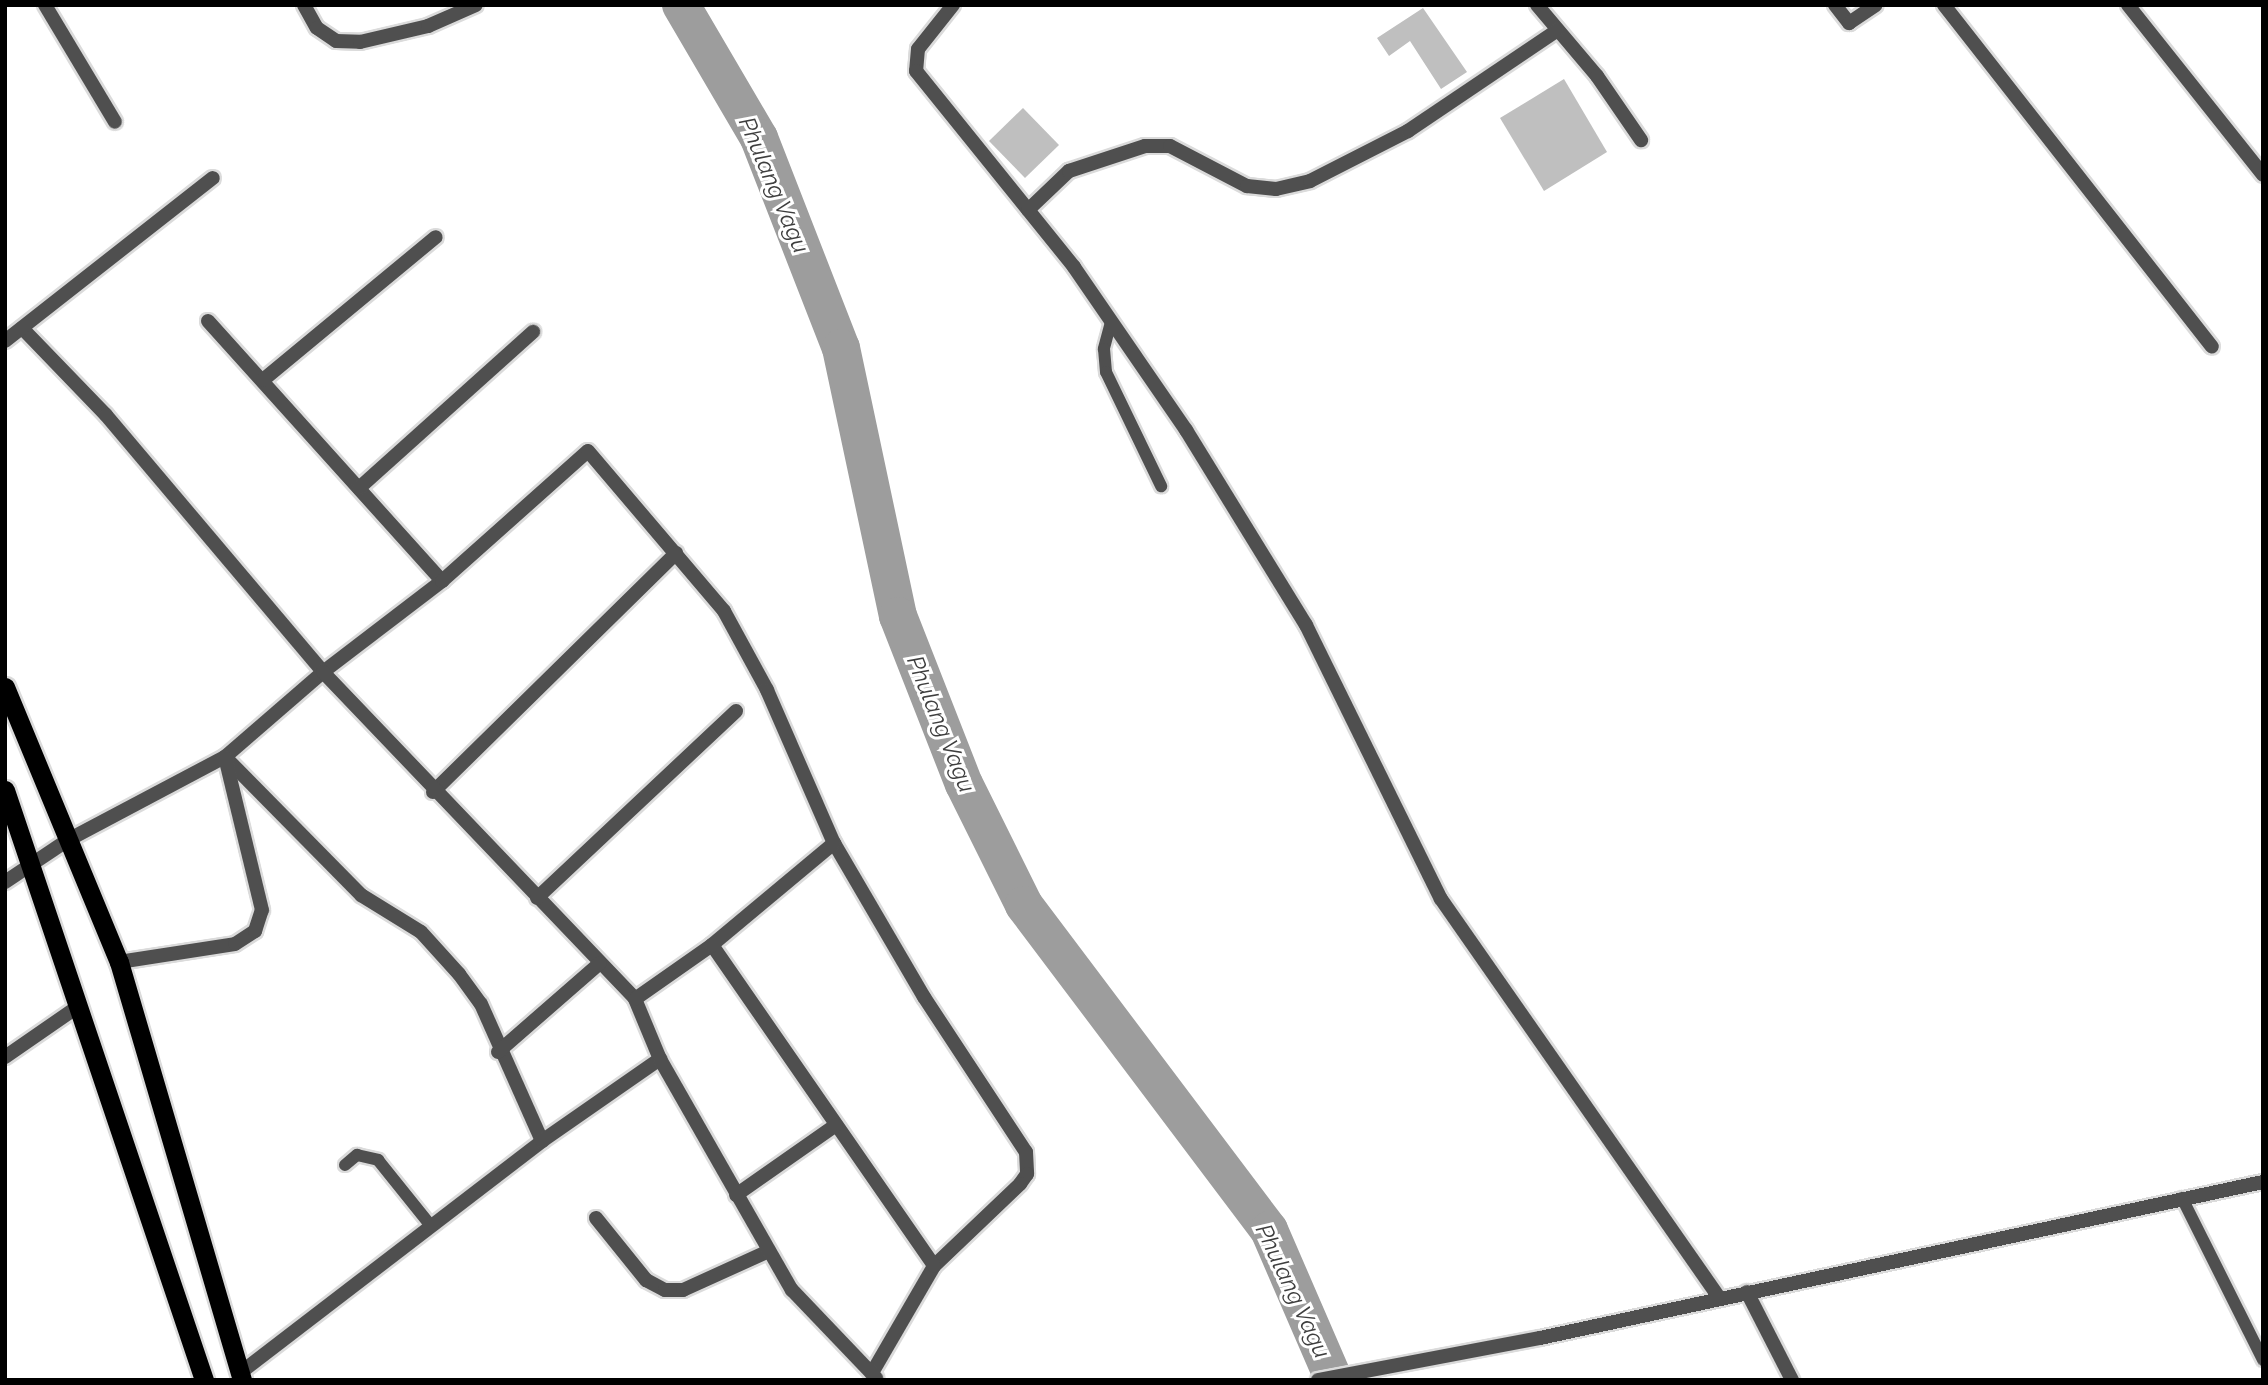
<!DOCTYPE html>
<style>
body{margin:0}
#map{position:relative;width:2268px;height:1385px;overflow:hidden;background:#fff;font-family:Raleway,sans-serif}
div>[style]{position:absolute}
.river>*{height:38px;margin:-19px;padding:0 19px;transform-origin:19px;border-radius:19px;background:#9d9d9d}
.building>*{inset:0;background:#bfbfbf}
.roads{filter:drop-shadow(2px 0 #dbdbdb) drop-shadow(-2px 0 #dbdbdb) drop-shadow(0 2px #dbdbdb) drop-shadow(0 -2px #dbdbdb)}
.service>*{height:12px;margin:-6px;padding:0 6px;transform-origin:6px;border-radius:6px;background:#4f4f4f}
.minor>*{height:14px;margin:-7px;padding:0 7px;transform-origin:7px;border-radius:7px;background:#4f4f4f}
.tertiary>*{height:14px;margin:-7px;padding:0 7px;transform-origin:7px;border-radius:7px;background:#4f4f4f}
.trunk>*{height:19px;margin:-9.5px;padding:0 9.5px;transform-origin:9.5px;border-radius:9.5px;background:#000}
span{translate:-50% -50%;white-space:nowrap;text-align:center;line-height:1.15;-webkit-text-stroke:6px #fff;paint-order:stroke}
.water-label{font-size:23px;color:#3e3e3e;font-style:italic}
.frame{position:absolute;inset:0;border:7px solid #000;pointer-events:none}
</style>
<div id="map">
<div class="river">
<div style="left:681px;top:5px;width:154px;rotate:59.6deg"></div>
<div style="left:759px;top:138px;width:225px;rotate:68.7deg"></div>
<div style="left:841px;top:348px;width:274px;rotate:78deg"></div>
<div style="left:898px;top:616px;width:180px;rotate:68.6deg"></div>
<div style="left:964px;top:784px;width:135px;rotate:63.6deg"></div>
<div style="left:1024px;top:905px;width:407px;rotate:53deg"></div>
<div style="left:1269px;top:1230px;width:163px;rotate:66.6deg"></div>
</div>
<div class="building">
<div style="clip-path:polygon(1423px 8px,1467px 72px,1441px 89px,1410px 41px,1389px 56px,1377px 38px)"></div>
<div style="clip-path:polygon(1564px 79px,1607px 152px,1544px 191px,1500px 118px)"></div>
<div style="clip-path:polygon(1023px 108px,1059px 145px,1025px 178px,989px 141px)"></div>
</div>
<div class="roads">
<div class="service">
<div style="left:1111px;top:322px;width:28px;rotate:105deg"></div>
<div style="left:1104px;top:349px;width:23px;rotate:85deg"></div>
<div style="left:1106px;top:372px;width:127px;rotate:64.2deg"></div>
<div style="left:345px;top:1165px;width:16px;rotate:-40deg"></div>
<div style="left:357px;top:1155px;width:22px;rotate:13deg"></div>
<div style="left:378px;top:1160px;width:85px;rotate:51.2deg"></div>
<div style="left:2182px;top:1198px;width:181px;rotate:63.4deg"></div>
</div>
<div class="minor">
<div style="left:45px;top:5px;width:136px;rotate:59.1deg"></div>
<div style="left:304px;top:5px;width:26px;rotate:61deg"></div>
<div style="left:317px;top:28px;width:23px;rotate:34deg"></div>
<div style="left:336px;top:41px;width:24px;rotate:2deg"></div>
<div style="left:360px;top:42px;width:70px;rotate:-13.2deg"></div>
<div style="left:428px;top:26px;width:52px;rotate:-23.6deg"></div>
<div style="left:953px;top:5px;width:56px;rotate:128.5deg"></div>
<div style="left:918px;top:49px;width:22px;rotate:95deg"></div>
<div style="left:916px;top:71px;width:252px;rotate:51.1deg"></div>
<div style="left:1074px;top:267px;width:198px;rotate:55.5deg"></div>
<div style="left:1186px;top:430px;width:229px;rotate:58.4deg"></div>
<div style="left:1306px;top:625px;width:305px;rotate:63.8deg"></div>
<div style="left:1441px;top:899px;width:486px;rotate:55.1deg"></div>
<div style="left:1537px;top:5px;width:93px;rotate:49.8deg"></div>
<div style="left:1597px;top:76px;width:78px;rotate:55.5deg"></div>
<div style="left:1835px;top:5px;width:23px;rotate:52deg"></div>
<div style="left:1849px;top:23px;width:32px;rotate:-34deg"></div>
<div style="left:1944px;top:5px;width:434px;rotate:51.9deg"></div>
<div style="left:2128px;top:5px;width:217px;rotate:51.5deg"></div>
<div style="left:1028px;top:210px;width:57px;rotate:-43.6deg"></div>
<div style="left:1069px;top:171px;width:80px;rotate:-18.2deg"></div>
<div style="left:1145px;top:146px;width:25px"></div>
<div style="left:1170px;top:146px;width:87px;rotate:27.5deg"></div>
<div style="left:1247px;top:186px;width:29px;rotate:6deg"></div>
<div style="left:1276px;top:189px;width:35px;rotate:-13deg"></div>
<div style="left:1310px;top:181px;width:110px;rotate:-27deg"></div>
<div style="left:1408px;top:131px;width:179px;rotate:-34deg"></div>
<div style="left:208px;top:321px;width:350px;rotate:48deg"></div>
<div style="left:22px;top:328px;width:121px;rotate:46deg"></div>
<div style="left:106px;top:415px;width:336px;rotate:49.8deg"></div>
<div style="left:323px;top:672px;width:150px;rotate:-37.4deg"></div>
<div style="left:442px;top:581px;width:195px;rotate:-41.7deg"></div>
<div style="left:588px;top:451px;width:210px;rotate:49.6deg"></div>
<div style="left:724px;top:611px;width:90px;rotate:61.4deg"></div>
<div style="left:767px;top:690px;width:167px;rotate:66.4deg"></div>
<div style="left:834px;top:843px;width:178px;rotate:59.7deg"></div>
<div style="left:924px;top:997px;width:186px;rotate:56.7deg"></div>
<div style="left:1026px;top:1152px;width:22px;rotate:87deg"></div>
<div style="left:1027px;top:1174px;width:12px;rotate:125deg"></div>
<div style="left:1020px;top:1184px;width:119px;rotate:136.4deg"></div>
<div style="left:934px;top:1266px;width:124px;rotate:120.1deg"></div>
<div style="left:5px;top:341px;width:264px;rotate:-38.1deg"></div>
<div style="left:263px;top:380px;width:224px;rotate:-39.6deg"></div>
<div style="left:359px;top:488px;width:234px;rotate:-41.9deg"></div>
<div style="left:225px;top:757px;width:194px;rotate:45.4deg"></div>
<div style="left:361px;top:895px;width:70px;rotate:31.7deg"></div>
<div style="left:421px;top:932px;width:57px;rotate:47.9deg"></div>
<div style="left:459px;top:974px;width:37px;rotate:54deg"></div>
<div style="left:481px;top:1004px;width:150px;rotate:66deg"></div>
<div style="left:433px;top:792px;width:341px;rotate:-44.5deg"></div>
<div style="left:5px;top:882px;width:76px;rotate:-33.7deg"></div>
<div style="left:68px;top:840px;width:178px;rotate:-27.9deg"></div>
<div style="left:225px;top:757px;width:130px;rotate:-40.9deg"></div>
<div style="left:323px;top:672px;width:452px;rotate:46.3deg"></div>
<div style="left:635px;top:999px;width:65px;rotate:67.4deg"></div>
<div style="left:537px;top:898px;width:273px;rotate:-43.2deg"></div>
<div style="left:712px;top:945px;width:390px;rotate:55.3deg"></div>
<div style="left:119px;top:962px;width:117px;rotate:-8.8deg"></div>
<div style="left:235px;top:944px;width:24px;rotate:-33deg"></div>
<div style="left:255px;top:931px;width:22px;rotate:-72deg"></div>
<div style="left:262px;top:910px;width:157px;rotate:-103.6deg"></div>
<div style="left:635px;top:999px;width:94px;rotate:-35deg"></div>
<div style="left:712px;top:945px;width:159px;rotate:-39.9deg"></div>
<div style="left:498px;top:1052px;width:135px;rotate:-41.1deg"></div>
<div style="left:5px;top:1057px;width:91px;rotate:-34.7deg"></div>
<div style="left:736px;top:1195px;width:122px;rotate:-35deg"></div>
<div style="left:596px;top:1218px;width:80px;rotate:51.1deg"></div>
<div style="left:646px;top:1280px;width:21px;rotate:28deg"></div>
<div style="left:665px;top:1290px;width:18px"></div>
<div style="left:683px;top:1290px;width:94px;rotate:-24.4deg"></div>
<div style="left:1747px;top:1292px;width:99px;rotate:62.9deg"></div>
<div style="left:240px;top:1373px;width:381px;rotate:-37.5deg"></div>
<div style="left:542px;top:1141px;width:144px;rotate:-34.8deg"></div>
<div style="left:660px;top:1059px;width:266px;rotate:60.3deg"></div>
<div style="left:792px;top:1290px;width:122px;rotate:46.3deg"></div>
</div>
<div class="tertiary">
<div style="left:1318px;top:1380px;width:226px;rotate:-10.7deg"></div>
<div style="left:1540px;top:1338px;width:740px;rotate:-12.18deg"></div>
</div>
<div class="trunk">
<div style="left:5px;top:687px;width:298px;rotate:67.5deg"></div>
<div style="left:119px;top:962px;width:436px;rotate:73.6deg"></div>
<div style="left:5px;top:790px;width:623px;rotate:71.36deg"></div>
</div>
</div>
<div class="water-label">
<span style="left:774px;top:185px;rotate:67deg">Phulang Vagu</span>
<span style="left:941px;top:724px;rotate:68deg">Phulang Vagu</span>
<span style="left:1293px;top:1291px;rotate:65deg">Phulang Vagu</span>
</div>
<div class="frame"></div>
</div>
